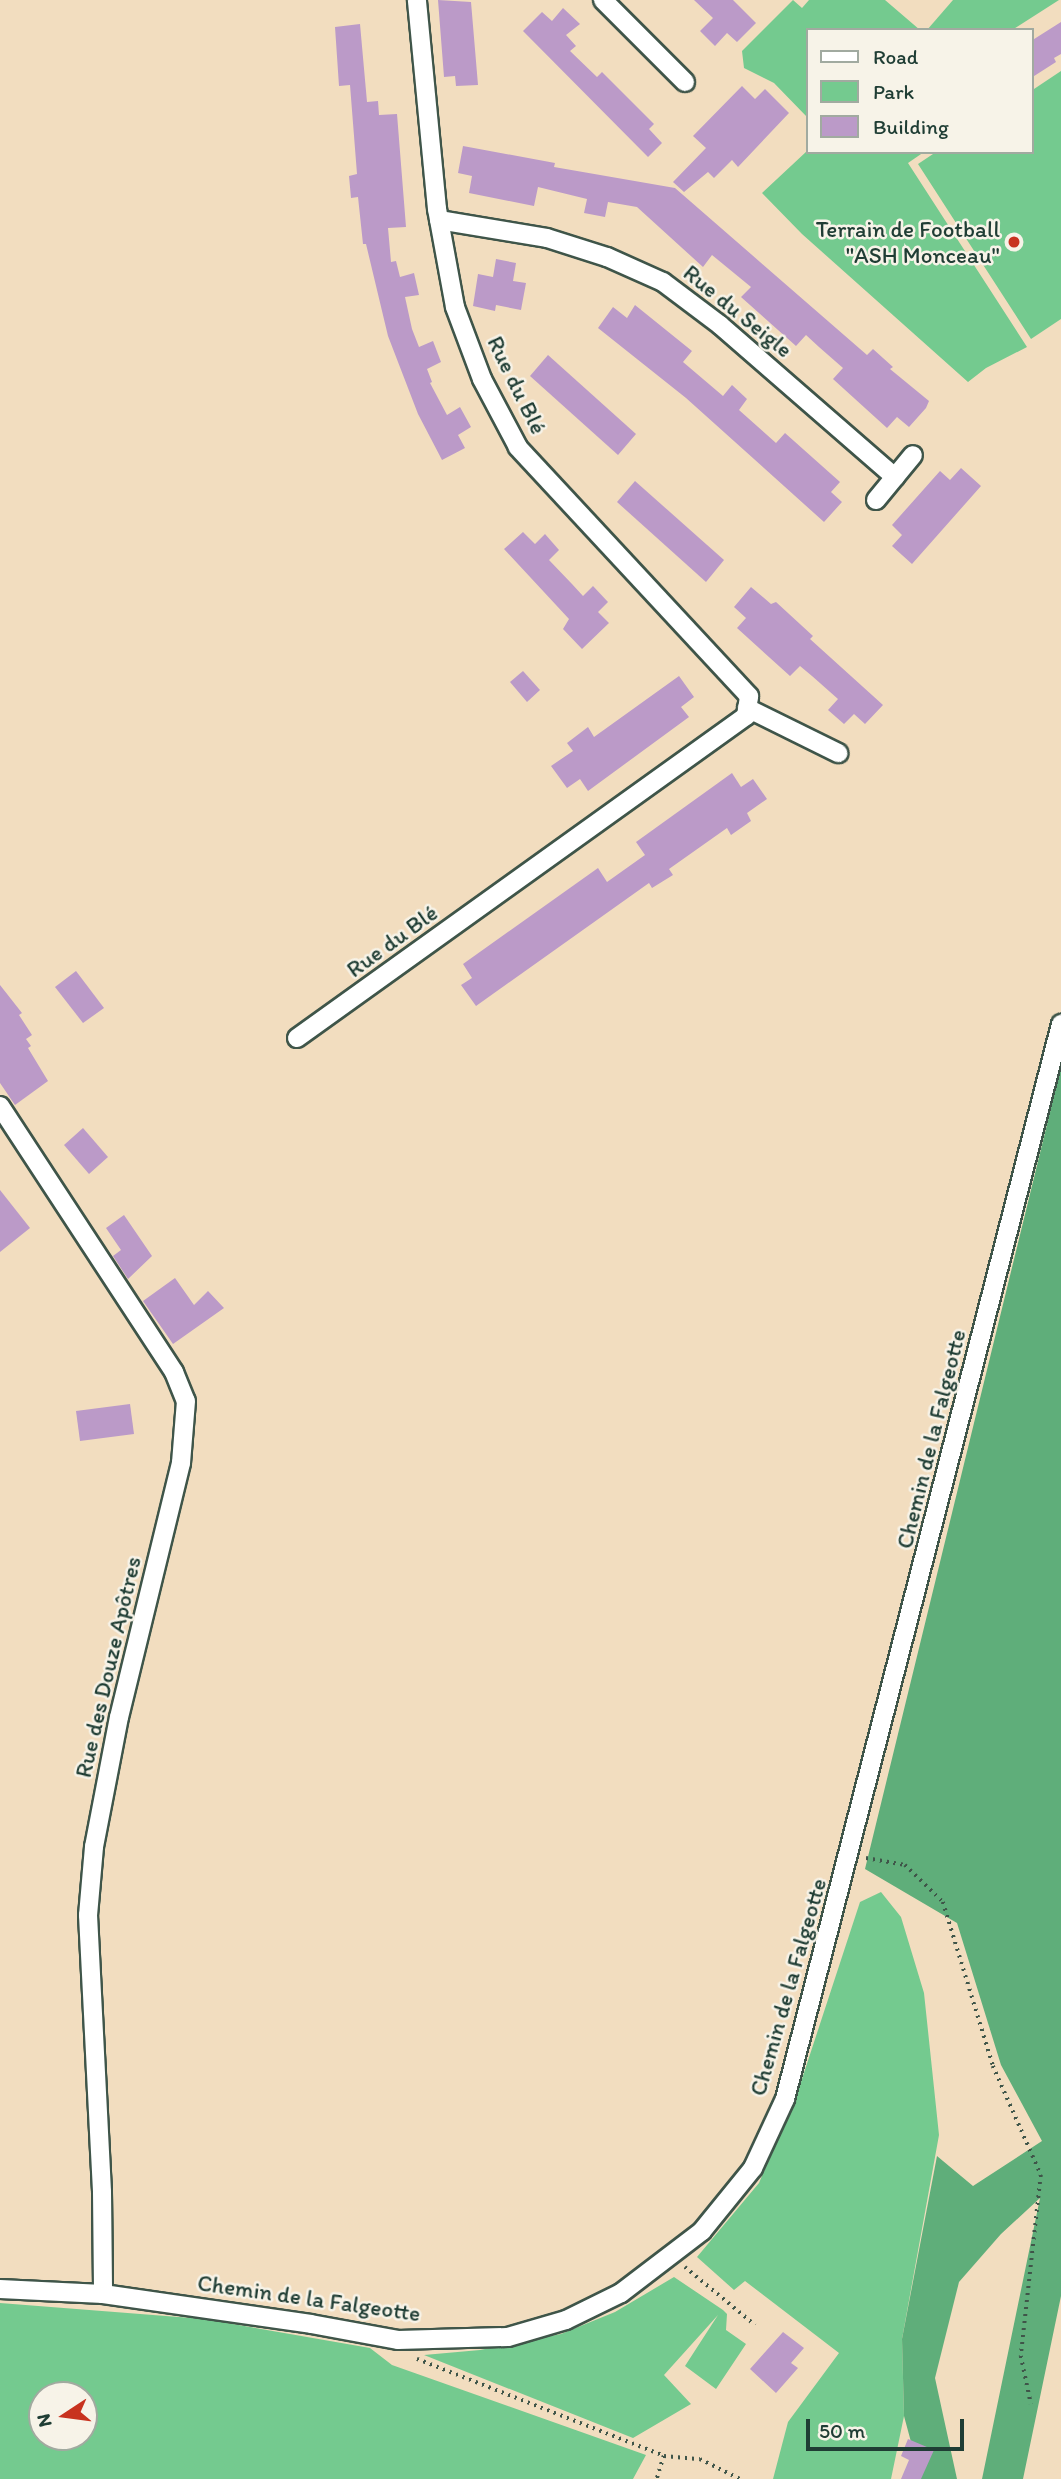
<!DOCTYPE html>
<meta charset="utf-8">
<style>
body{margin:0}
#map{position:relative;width:1061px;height:2479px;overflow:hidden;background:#f2ddbf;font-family:Itim,sans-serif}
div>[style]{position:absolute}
.green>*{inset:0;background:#74ca8f}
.forest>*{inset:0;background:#5fae7a}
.building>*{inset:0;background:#bb9ac8}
.path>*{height:3.5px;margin-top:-1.75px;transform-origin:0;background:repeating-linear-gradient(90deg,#3f5549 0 2px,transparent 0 7px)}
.roads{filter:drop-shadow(2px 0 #3f5549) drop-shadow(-2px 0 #3f5549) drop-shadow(0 2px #3f5549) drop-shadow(0 -2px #3f5549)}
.street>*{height:18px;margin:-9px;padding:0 9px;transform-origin:9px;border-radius:9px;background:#fff}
.dots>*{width:19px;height:19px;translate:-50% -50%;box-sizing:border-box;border:4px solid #f7f3e8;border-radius:50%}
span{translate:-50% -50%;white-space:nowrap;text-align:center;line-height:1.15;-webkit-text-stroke:5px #f7f3e8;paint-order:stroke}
.poi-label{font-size:23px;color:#1f3d34}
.right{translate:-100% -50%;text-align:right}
.street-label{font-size:23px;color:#1f3d34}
.legend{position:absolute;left:806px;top:28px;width:228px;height:126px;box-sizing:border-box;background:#f7f3e8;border:2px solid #a1aaa0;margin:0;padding:9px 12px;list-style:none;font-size:21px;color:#1f3d34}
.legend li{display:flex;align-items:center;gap:14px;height:35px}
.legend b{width:35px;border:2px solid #a1aaa0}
.north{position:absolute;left:28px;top:2381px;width:70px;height:70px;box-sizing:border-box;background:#f7f3e8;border:2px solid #a1aaa0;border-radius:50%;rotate:257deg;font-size:19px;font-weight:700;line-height:28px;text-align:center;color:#1f3d34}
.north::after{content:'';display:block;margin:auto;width:24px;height:32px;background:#c8321e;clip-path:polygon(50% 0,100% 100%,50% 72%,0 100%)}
.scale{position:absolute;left:806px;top:2419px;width:158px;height:32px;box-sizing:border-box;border:4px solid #1f3d34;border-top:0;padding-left:9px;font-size:21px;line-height:24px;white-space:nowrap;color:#1f3d34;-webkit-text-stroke:5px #f7f3e8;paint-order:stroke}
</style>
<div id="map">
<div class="green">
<div style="clip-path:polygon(793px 0,802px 8px,809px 0,885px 0,920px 30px,807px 30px,807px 117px,774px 83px,744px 68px,742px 51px)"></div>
<div style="clip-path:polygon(953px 0,1059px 0,1012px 30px,927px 30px)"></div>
<div style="clip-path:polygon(1061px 71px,1061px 319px,1031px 339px,918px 164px,936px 152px,1031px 152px,1031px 91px)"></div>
<div style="clip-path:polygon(807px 151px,924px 152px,908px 163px,1027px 347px,986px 368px,968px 382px,802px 234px,762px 193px)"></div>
<div style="clip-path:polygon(881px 1892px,901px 1917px,924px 1993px,939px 2135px,902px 2339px,904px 2416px,891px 2479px,773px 2479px,788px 2422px,839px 2353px,745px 2281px,734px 2290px,697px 2257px,759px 2183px,798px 2091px,860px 1902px)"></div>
<div style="clip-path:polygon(674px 2277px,723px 2310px,727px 2314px,726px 2330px,746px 2344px,716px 2389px,685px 2366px,718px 2315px,664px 2375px,691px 2404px,633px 2438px,424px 2355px,480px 2350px,561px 2334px,615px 2312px)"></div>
<div style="clip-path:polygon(evenodd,0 2303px,204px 2319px,370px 2348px,392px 2365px,646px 2455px,633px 2479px,0 2479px,0 2303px,42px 2395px,84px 2395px,84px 2437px,42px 2437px,42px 2395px)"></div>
</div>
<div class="forest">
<div style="clip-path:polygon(1061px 1067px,1061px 2296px,1023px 2479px,982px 2479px,1040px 2198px,1001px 2234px,959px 2282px,935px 2378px,957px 2479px,921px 2479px,904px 2416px,902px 2339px,937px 2156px,973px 2186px,1042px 2141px,1001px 2065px,957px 1923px,865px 1869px)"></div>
</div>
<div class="building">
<div style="clip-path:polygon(438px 0,471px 2px,478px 85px,456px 86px,455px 76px,444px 77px)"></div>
<div style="clip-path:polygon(694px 0,733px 0,756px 23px,737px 42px,727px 33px,715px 46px,700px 31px,713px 18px)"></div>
<div style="clip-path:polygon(563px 8px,580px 24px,566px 35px,576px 46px,570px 51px,597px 77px,602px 72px,654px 124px,649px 129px,662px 143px,648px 157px,523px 31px,542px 12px,552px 21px)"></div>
<div style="clip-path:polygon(1061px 22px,1061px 54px,1054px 58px,1056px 62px,1031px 78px,1031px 41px)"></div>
<div style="clip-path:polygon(360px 24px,367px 102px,378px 101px,379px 115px,397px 114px,406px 227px,388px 228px,391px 262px,396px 261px,400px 277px,414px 273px,419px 295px,405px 297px,412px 329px,419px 347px,433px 341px,441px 362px,427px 369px,432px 382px,430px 383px,447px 415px,460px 407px,471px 427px,458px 435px,465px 448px,442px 460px,418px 414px,388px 336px,366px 244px,363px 244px,358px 197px,351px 198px,349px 176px,357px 174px,350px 85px,339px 86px,335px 27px)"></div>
<div style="clip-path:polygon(742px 86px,755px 99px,765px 89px,789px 113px,738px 167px,732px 160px,714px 178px,708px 172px,684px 192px,673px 182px,706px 148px,693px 136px)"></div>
<div style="clip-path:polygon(463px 146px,555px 163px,554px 167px,675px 188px,867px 355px,873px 349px,893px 367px,890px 369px,929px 401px,926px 408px,909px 427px,897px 417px,887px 428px,833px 379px,843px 368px,819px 347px,806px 335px,796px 346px,741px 297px,751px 287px,712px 255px,703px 267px,637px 207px,608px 202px,605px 217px,584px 213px,587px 199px,538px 187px,534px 206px,469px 193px,472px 176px,458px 173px)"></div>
<div style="clip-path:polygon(496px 259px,516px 263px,513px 281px,526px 283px,521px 310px,496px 305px,495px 311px,473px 306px,478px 274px,493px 277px)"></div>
<div style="clip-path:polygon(635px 305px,692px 351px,683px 362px,723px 396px,732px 385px,747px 399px,739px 410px,776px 443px,785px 433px,840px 482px,831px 492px,842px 502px,824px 522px,686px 398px,598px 328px,613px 307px,627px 318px)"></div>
<div style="clip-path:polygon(548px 355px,636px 434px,618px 455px,530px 376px)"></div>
<div style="clip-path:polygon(961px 468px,981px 486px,912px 564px,892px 546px,902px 535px,892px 525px,940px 471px,950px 480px)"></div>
<div style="clip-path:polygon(635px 481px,724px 560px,706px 582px,617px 502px)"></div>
<div style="clip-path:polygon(523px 532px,535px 544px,545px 534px,559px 550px,549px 560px,572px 584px,583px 596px,593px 586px,608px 602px,598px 612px,609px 623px,582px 649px,563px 629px,569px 619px,504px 549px)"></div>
<div style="clip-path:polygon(751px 587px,771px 604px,776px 602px,813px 636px,810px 639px,883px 705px,865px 724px,854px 714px,844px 724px,828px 710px,838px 699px,812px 676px,800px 666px,790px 676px,737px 628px,746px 618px,734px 607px)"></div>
<div style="clip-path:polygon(523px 671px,540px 690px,527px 702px,510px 682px)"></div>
<div style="clip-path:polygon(679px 676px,694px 697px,681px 707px,689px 717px,588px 791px,580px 779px,567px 788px,551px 766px,573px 751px,567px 743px,588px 727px,594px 737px)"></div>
<div style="clip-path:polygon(732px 773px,741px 787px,753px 779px,767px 799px,747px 813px,751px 821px,731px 835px,727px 828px,669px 869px,673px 875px,652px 888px,649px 883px,476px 1006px,461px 985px,472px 978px,463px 964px,598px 868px,607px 882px,645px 855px,636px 842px)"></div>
<div style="clip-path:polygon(76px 971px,104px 1008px,83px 1023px,55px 987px)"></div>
<div style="clip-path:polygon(0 985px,22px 1013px,19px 1015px,32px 1035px,26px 1039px,31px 1046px,28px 1048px,48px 1081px,15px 1105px,0 1083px)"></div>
<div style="clip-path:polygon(83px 1128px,108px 1157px,89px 1174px,64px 1145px)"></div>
<div style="clip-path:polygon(0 1190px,30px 1228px,0 1252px)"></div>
<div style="clip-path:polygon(124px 1215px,152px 1256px,128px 1279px,113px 1256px,121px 1250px,106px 1228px)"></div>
<div style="clip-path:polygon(175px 1278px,194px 1305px,208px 1291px,224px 1308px,173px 1344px,143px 1301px)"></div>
<div style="clip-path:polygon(130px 1404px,134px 1434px,80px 1441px,76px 1411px)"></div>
<div style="clip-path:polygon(783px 2332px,804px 2348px,791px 2363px,798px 2368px,776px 2393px,750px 2369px)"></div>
<div style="clip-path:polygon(908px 2439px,934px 2450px,921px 2479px,901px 2479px,909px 2460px,901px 2456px)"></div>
</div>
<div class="path">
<div style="left:866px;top:1858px;width:40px;rotate:10deg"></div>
<div style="left:905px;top:1865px;width:53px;rotate:44.2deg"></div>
<div style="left:943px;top:1902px;width:171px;rotate:73deg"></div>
<div style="left:993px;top:2066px;width:119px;rotate:66.2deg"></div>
<div style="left:1041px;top:2175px;width:182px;rotate:96.3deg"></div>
<div style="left:1021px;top:2356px;width:49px;rotate:78.2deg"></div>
<div style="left:685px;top:2267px;width:91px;rotate:39.6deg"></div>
<div style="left:417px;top:2359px;width:265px;rotate:21.4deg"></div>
<div style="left:664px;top:2456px;width:24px;rotate:107deg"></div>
<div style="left:664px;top:2456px;width:36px;rotate:5deg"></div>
<div style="left:700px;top:2459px;width:45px;rotate:26.6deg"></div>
</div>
<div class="roads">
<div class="street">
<div style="left:603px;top:0;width:116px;rotate:45deg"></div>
<div style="left:439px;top:220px;width:109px;rotate:9.5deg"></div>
<div style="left:547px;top:238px;width:63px;rotate:17.6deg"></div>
<div style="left:607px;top:257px;width:61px;rotate:24.1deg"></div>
<div style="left:663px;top:282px;width:71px;rotate:37deg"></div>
<div style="left:720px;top:325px;width:232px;rotate:41deg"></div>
<div style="left:876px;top:500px;width:58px;rotate:-50.6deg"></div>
<div style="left:747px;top:708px;width:102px;rotate:26.3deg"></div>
<div style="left:297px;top:1038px;width:553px;rotate:-35.65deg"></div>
<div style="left:746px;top:716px;width:20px;rotate:-81deg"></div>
<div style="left:749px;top:696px;width:340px;rotate:-132.9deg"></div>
<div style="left:518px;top:447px;width:77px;rotate:-117.9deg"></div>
<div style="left:482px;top:379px;width:77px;rotate:-110.6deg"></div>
<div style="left:455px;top:307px;width:100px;rotate:-100.4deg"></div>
<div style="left:437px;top:209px;width:210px;rotate:-95.5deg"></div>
<div style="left:0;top:1106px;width:318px;rotate:56.8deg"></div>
<div style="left:174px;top:1372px;width:31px;rotate:68deg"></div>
<div style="left:186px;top:1401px;width:62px;rotate:94.6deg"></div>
<div style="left:181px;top:1463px;width:261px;rotate:103.7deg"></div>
<div style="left:119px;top:1717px;width:132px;rotate:100.9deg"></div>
<div style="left:94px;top:1847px;width:68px;rotate:95deg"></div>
<div style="left:88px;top:1915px;width:277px;rotate:87.1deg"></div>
<div style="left:102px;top:2192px;width:102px;rotate:89.4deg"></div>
<div style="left:0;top:2289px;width:103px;rotate:2.8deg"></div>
<div style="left:103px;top:2294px;width:210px;rotate:8.2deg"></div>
<div style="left:311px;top:2324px;width:88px;rotate:10.4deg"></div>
<div style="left:398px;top:2340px;width:110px;rotate:-1.6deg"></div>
<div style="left:508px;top:2337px;width:60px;rotate:-16.3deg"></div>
<div style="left:566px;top:2320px;width:61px;rotate:-26.1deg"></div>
<div style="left:621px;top:2293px;width:102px;rotate:-37.4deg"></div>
<div style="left:702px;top:2231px;width:81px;rotate:-51deg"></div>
<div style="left:753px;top:2168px;width:76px;rotate:-65.1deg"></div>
<div style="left:785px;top:2099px;width:1110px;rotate:-75.6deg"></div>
</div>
</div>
<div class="dots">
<div style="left:1014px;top:242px;background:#c8321e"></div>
</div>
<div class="poi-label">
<span class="right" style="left:1000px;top:242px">Terrain de Football<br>"ASH Monceau"</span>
</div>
<div class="street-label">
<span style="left:738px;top:311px;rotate:39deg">Rue du Seigle</span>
<span style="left:517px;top:385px;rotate:64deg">Rue du Blé</span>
<span style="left:392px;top:941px;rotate:-36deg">Rue du Blé</span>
<span style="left:931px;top:1439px;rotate:-76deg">Chemin de la Falgeotte</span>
<span style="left:108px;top:1667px;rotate:-77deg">Rue des Douze Apôtres</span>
<span style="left:788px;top:1987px;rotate:-74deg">Chemin de la Falgeotte</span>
<span style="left:309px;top:2298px;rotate:8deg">Chemin de la Falgeotte</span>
</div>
<ul class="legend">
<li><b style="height:9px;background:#fff"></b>Road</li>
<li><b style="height:19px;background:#74ca8f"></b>Park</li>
<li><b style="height:19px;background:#bb9ac8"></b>Building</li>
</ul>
<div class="north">N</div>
<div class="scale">50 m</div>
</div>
